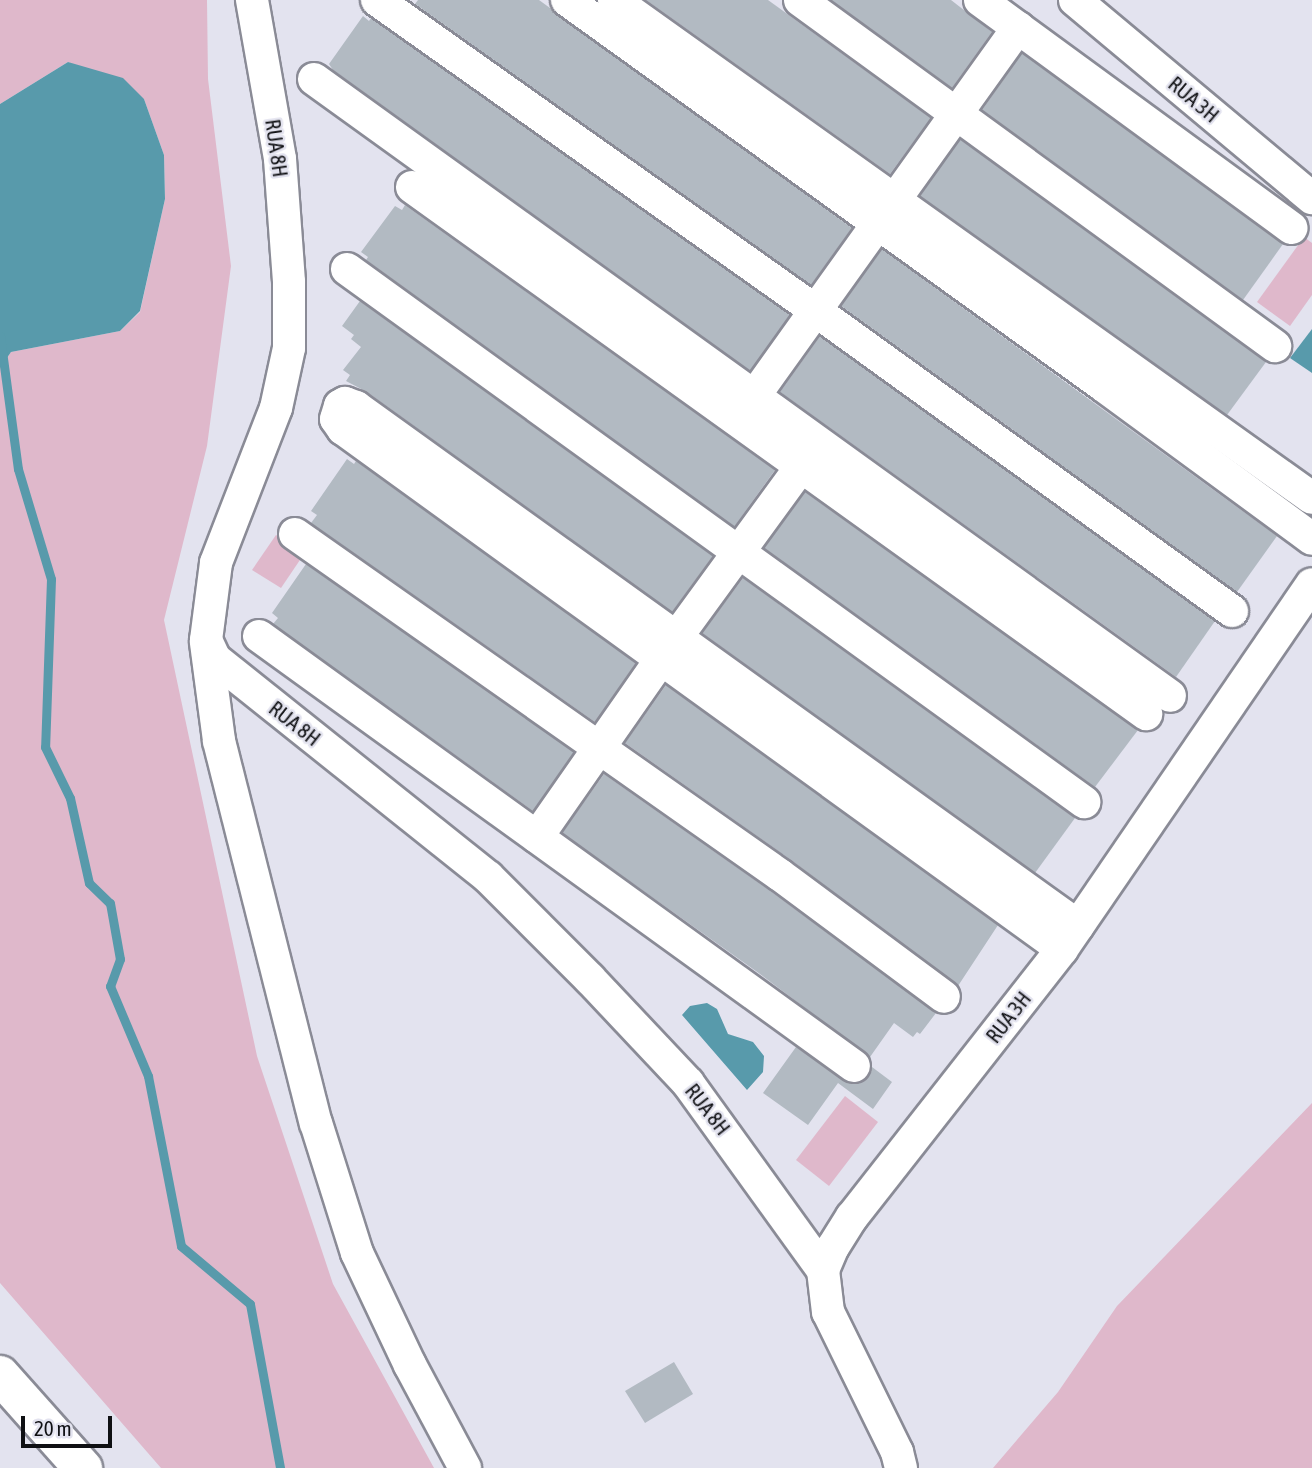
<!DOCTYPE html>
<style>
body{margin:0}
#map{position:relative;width:1312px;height:1468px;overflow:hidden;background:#e3e3ef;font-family:"Asap Condensed",sans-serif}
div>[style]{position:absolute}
.green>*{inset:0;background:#dfb8cb}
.water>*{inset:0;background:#589aab}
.stream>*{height:9px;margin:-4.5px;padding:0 4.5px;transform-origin:4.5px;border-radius:4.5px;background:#589aab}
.building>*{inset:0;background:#b2bac2}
.roads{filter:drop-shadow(2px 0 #8a8b96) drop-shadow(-2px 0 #8a8b96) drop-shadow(0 2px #8a8b96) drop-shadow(0 -2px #8a8b96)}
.street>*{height:32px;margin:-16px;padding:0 16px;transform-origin:16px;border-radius:16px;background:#fff}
.primary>*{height:38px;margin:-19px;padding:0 19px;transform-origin:19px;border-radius:19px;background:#fff}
span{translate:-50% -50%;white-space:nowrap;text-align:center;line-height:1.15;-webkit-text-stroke:5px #e3e3ef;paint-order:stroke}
.street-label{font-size:21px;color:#0f1013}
.scale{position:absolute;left:21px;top:1416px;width:91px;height:32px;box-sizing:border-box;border:4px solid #0f1013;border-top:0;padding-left:9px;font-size:21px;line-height:24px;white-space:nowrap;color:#0f1013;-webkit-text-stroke:5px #e3e3ef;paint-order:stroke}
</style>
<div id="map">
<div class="green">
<div style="clip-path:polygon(0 0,207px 0,208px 79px,231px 266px,207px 446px,164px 620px,257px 1056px,333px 1284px,434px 1468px,161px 1468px,0 1283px,0 368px,11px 352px,120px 331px,140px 312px,165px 199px,164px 155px,144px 99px,68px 62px,0 104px)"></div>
<div style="clip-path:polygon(1304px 237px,1312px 243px,1312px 295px,1290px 326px,1257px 302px)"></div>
<div style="clip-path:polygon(276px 535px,304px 554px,281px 588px,252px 570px)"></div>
<div style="clip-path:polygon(845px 1096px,878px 1122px,829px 1186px,796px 1160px)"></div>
<div style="clip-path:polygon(1312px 1103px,1312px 1468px,993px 1468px,1058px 1392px,1117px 1306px)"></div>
</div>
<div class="water">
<div style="clip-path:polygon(68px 62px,123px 78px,144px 99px,164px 155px,165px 199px,140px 311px,120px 331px,11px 352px,0 368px,0 104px)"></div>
<div style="clip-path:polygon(1312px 329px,1312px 373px,1290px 358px)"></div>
<div style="clip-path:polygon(707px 1003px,717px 1009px,728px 1034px,753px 1042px,764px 1056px,763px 1072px,747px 1090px,682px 1015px,690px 1006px)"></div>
</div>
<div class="stream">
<div style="left:0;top:336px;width:134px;rotate:82.3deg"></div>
<div style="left:18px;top:469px;width:115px;rotate:73.3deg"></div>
<div style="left:51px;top:579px;width:168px;rotate:92deg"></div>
<div style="left:45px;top:747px;width:57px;rotate:63.9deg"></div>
<div style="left:70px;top:798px;width:87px;rotate:77.4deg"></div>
<div style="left:89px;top:883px;width:29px;rotate:44deg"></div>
<div style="left:110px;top:903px;width:57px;rotate:79.9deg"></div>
<div style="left:120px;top:959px;width:29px;rotate:110deg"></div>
<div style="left:110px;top:986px;width:98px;rotate:67.1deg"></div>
<div style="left:148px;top:1076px;width:173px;rotate:79deg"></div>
<div style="left:181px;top:1246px;width:90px;rotate:40deg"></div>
<div style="left:250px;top:1304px;width:167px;rotate:79.6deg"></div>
</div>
<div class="building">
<div style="clip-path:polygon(418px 0,539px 0,852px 228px,811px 285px,415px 4px)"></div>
<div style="clip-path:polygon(646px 0,768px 0,931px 118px,890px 174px)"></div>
<div style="clip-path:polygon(831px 0,951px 0,992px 32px,952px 88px)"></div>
<div style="clip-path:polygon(363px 16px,369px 21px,371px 18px,790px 315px,750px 371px,333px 70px,329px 64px)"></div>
<div style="clip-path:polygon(1022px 53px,1283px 244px,1243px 300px,982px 110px)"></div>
<div style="clip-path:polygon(960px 139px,1266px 362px,1227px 415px,920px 196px)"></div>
<div style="clip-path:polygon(405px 205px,775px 470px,734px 527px,366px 260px,368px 257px,361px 252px,395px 206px,402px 210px)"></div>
<div style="clip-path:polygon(882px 249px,1277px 536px,1237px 592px,841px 306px)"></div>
<div style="clip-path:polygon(360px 301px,713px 556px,672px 612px,367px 392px,346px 381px,350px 375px,343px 370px,361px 347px,351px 339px,354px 335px,342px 326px)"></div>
<div style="clip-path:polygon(820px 336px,1215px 621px,1176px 677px,780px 392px)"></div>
<div style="clip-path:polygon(347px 459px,354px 464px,356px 461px,636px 663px,595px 722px,311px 523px,317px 515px,311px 511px)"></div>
<div style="clip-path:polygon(805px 492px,1138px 730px,1095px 787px,764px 548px)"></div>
<div style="clip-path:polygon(306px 564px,574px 752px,533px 811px,273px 624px,278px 618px,272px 613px)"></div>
<div style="clip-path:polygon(743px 578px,1075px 818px,1035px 873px,702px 633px)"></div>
<div style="clip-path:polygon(666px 685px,998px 925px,958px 986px,791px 860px,625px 743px)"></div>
<div style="clip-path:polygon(604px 774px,769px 890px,936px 1013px,920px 1034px,917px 1032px,913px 1037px,894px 1023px,870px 1057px,760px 974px,562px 833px)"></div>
<div style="clip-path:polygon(796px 1047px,851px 1084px,862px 1082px,872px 1067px,892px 1082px,873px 1109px,838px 1083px,808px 1125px,763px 1093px)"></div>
<div style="clip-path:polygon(674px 1362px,693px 1394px,645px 1423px,625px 1391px)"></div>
</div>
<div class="roads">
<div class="street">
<div style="left:252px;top:0;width:161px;rotate:80deg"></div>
<div style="left:280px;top:159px;width:123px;rotate:85.8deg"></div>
<div style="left:289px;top:282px;width:66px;rotate:90deg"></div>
<div style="left:289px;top:348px;width:61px;rotate:102.2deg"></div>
<div style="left:276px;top:408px;width:166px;rotate:111.2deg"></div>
<div style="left:216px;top:563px;width:78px;rotate:97.4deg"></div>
<div style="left:206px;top:640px;width:21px;rotate:65deg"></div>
<div style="left:215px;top:659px;width:349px;rotate:38.6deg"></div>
<div style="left:488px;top:877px;width:144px;rotate:45deg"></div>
<div style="left:590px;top:979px;width:143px;rotate:46.7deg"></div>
<div style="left:688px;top:1083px;width:231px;rotate:54.2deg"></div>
<div style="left:377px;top:0;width:538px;rotate:35.31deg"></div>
<div style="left:816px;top:311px;width:513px;rotate:35.8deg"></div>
<div style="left:567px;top:0;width:661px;rotate:35.71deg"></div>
<div style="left:1104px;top:386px;width:258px;rotate:36.3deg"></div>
<div style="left:614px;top:0;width:857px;rotate:35.51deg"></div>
<div style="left:800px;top:0;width:588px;rotate:36.07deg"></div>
<div style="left:980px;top:0;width:386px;rotate:36.2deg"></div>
<div style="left:1075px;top:0;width:309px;rotate:39.9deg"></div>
<div style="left:314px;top:79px;width:1055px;rotate:35.78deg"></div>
<div style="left:412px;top:187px;width:904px;rotate:35.68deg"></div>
<div style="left:347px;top:269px;width:910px;rotate:35.87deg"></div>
<div style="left:755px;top:395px;width:452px;rotate:-54.4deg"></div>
<div style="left:295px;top:534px;width:593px;rotate:35.11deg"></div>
<div style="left:780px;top:875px;width:204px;rotate:36.6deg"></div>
<div style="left:259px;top:636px;width:734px;rotate:35.86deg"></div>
<div style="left:206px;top:643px;width:99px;rotate:82.4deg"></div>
<div style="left:219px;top:741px;width:394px;rotate:75.8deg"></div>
<div style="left:316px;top:1123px;width:136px;rotate:72.5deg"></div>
<div style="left:357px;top:1253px;width:124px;rotate:64.7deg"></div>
<div style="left:410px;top:1365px;width:117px;rotate:61.9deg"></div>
<div style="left:537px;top:837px;width:243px;rotate:-55.1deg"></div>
<div style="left:676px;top:638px;width:214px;rotate:-53.9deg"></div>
<div style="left:1062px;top:949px;width:887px;rotate:-144.12deg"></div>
<div style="left:343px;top:429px;width:12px;rotate:-125deg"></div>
<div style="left:336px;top:419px;width:14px;rotate:-73deg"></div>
<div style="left:340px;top:406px;width:6px;rotate:-31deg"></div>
<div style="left:345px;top:403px;width:12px;rotate:20deg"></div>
<div style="left:356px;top:407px;width:889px;rotate:35.71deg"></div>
<div style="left:901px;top:1468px;width:16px;rotate:-104deg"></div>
<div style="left:897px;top:1452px;width:156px;rotate:-116.2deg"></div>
<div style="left:828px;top:1312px;width:42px;rotate:-96.8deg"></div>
<div style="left:823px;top:1270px;width:25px;rotate:-67deg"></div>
<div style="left:833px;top:1247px;width:36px;rotate:-58deg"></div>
<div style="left:852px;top:1217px;width:340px;rotate:-51.9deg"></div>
<div style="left:1062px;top:949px;width:442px;rotate:-55.6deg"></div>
</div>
<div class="primary">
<div style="left:0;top:1375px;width:125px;rotate:48.3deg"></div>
</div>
</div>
<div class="street-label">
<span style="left:1194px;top:99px;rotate:40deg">RUA 3H</span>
<span style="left:277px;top:148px;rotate:82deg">RUA 8H</span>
<span style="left:295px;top:723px;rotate:38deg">RUA 8H</span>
<span style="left:1008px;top:1017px;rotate:-52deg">RUA 3H</span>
<span style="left:708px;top:1109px;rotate:52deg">RUA 8H</span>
</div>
<div class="scale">20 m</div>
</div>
